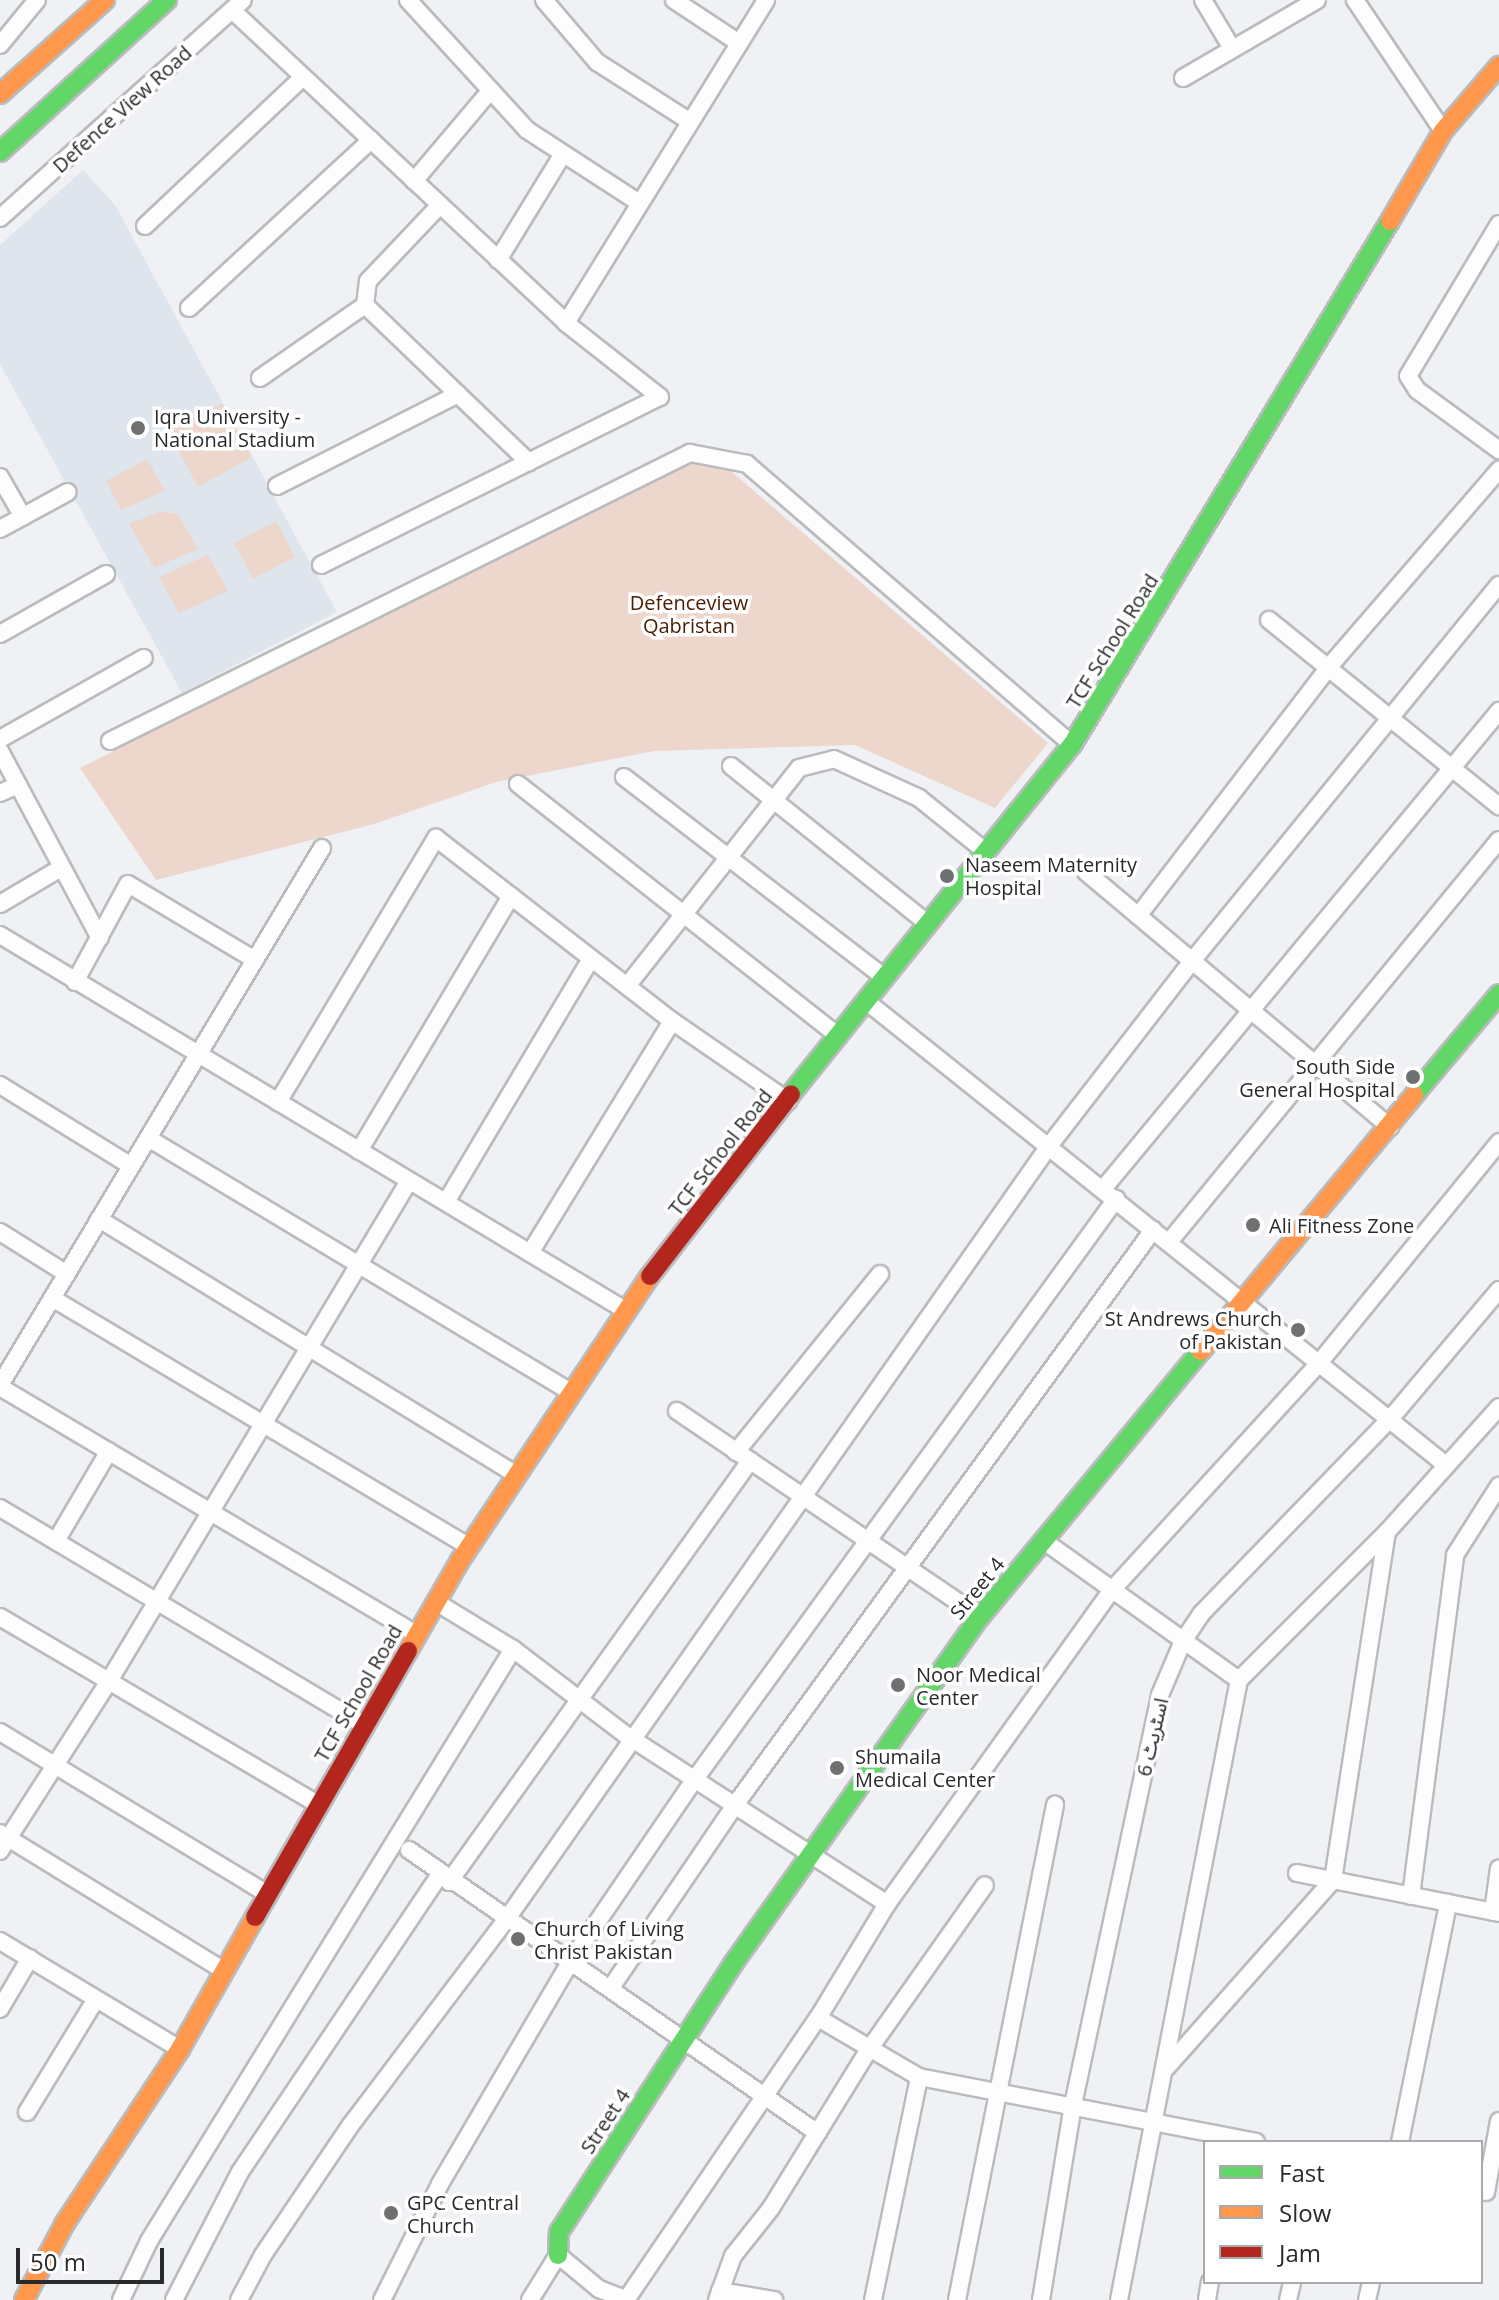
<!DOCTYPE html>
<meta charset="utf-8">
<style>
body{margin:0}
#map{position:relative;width:1499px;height:2300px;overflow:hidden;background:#eff1f4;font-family:"Open Sans","Noto Sans Arabic",sans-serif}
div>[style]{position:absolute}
.built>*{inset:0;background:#dfe5ed}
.green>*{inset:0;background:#edd7cc}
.roads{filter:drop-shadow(2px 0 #b9bbbd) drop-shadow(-2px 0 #b9bbbd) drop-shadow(0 2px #b9bbbd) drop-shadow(0 -2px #b9bbbd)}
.street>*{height:16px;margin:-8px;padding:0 8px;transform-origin:8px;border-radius:8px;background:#fdfdfd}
.fast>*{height:18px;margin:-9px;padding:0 9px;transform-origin:9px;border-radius:9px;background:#63d668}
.slow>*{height:18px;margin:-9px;padding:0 9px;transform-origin:9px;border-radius:9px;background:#ff974d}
.jam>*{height:18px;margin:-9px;padding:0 9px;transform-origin:9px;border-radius:9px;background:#b3261e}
.dots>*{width:22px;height:22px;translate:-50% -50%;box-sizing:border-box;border:4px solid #fff;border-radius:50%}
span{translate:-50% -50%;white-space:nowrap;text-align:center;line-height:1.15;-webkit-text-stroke:7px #fff;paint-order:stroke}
.street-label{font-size:20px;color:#282a2c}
.poi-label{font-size:20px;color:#282a2c}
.left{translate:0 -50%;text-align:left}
.right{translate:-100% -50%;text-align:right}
.park-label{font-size:20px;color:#4a1c00}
.legend{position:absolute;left:1203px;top:2140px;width:280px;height:144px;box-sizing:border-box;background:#fff;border:2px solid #a9aaab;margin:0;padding:10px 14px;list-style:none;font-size:24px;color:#282a2c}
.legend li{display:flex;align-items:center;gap:16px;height:40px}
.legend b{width:40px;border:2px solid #a9aaab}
.scale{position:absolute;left:16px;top:2248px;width:148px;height:36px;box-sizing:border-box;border:4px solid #282a2c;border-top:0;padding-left:10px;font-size:24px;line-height:28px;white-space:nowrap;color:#282a2c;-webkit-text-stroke:6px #fff;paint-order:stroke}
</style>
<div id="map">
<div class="built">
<div style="clip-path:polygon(83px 170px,115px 205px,337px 612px,182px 693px,0 364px,0 245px)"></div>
</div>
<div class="green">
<div style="clip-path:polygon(222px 403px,252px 457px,198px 487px,168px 432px)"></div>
<div style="clip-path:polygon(147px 459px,165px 491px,121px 510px,106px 481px)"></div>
<div style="clip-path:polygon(694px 460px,718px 460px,1048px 743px,995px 808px,855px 745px,654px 751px,496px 782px,374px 824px,156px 880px,80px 768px)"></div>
<div style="clip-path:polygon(161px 511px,178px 514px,198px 549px,154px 568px,129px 524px)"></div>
<div style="clip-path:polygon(276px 521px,295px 557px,253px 579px,234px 543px)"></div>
<div style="clip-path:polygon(208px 555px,228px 591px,179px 613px,159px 577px)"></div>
</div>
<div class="roads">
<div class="street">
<div style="left:408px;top:0;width:176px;rotate:47.5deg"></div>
<div style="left:527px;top:130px;width:132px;rotate:33deg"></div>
<div style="left:544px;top:0;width:82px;rotate:49.5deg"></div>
<div style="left:597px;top:62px;width:109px;rotate:32.7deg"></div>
<div style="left:674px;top:0;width:78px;rotate:33.5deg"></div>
<div style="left:1203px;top:0;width:47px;rotate:59deg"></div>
<div style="left:1355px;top:0;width:158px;rotate:56.1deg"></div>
<div style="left:232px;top:10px;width:458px;rotate:43.1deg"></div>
<div style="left:0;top:45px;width:58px;rotate:-50.6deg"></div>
<div style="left:1183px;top:78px;width:155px;rotate:-30.2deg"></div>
<div style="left:414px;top:181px;width:119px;rotate:-49.8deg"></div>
<div style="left:0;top:218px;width:326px;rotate:-41.9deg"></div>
<div style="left:1499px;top:224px;width:177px;rotate:120.9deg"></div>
<div style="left:1408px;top:376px;width:17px;rotate:57deg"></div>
<div style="left:1417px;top:390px;width:102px;rotate:36.2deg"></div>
<div style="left:145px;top:226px;width:217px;rotate:-43.3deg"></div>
<div style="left:498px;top:260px;width:124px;rotate:-58.5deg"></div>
<div style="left:365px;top:305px;width:227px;rotate:43.8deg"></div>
<div style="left:189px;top:308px;width:248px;rotate:-42.7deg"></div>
<div style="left:260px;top:378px;width:128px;rotate:-34.8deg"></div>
<div style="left:365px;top:305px;width:24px;rotate:-83deg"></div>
<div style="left:368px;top:281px;width:105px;rotate:-46.5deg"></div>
<div style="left:0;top:477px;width:46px;rotate:60.1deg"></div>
<div style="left:277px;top:486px;width:203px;rotate:-26.9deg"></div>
<div style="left:0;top:529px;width:77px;rotate:-28.6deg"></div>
<div style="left:321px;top:565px;width:378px;rotate:-26.4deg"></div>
<div style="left:660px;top:397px;width:120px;rotate:-141.8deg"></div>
<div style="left:566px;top:323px;width:380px;rotate:-58.2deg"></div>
<div style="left:1269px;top:620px;width:296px;rotate:39deg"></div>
<div style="left:0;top:634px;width:122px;rotate:-29.5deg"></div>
<div style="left:0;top:739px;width:165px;rotate:-29.4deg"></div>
<div style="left:110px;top:741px;width:648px;rotate:-26.41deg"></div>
<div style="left:690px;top:453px;width:58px;rotate:10.9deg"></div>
<div style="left:747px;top:464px;width:430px;rotate:40.8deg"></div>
<div style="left:0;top:751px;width:212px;rotate:61.9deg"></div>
<div style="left:731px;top:766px;width:250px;rotate:38.7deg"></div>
<div style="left:624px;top:777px;width:326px;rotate:37.6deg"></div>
<div style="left:518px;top:784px;width:406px;rotate:38.2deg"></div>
<div style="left:0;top:793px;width:20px;rotate:-24deg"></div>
<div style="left:1086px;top:872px;width:397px;rotate:40deg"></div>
<div style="left:0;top:904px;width:71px;rotate:-30.5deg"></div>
<div style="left:1138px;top:916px;width:312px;rotate:-52.5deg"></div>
<div style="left:1328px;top:668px;width:262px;rotate:-49.2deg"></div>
<div style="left:0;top:935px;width:729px;rotate:30.96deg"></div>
<div style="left:75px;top:982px;width:111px;rotate:-61.6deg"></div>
<div style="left:128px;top:884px;width:148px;rotate:30.9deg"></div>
<div style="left:627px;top:986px;width:278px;rotate:-51.7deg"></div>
<div style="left:799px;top:768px;width:36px;rotate:-14deg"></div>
<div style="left:834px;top:759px;width:94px;rotate:24.6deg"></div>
<div style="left:919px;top:798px;width:85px;rotate:38.8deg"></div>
<div style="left:866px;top:1001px;width:743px;rotate:38.66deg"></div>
<div style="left:0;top:1085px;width:154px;rotate:31.7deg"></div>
<div style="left:278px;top:1102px;width:308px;rotate:-59.1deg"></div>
<div style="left:436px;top:838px;width:299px;rotate:37.8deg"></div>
<div style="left:672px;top:1021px;width:141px;rotate:34.6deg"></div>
<div style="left:148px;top:1138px;width:493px;rotate:31deg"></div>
<div style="left:359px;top:1151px;width:297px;rotate:-59.2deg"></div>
<div style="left:1103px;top:1189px;width:621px;rotate:-50.36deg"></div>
<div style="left:446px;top:1202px;width:283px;rotate:-59.2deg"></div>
<div style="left:99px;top:1219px;width:489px;rotate:31.5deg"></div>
<div style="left:0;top:1232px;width:79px;rotate:32.1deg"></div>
<div style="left:1169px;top:1242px;width:520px;rotate:-50.62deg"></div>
<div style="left:530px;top:1253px;width:272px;rotate:-58.5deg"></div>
<div style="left:52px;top:1298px;width:486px;rotate:30.8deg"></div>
<div style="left:0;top:1385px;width:626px;rotate:-59.05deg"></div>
<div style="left:0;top:1387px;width:485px;rotate:30.7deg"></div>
<div style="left:677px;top:1411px;width:366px;rotate:34.2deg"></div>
<div style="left:736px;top:1452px;width:229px;rotate:-51deg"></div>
<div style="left:0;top:1508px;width:425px;rotate:30.8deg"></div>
<div style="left:56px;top:1541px;width:104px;rotate:-59.5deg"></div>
<div style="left:1044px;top:1541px;width:239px;rotate:35.5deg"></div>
<div style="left:436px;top:1602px;width:90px;rotate:31.4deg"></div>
<div style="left:513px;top:1649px;width:142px;rotate:37.3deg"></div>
<div style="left:626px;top:1735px;width:311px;rotate:32.9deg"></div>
<div style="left:0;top:1617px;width:370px;rotate:30.5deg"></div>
<div style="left:0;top:1732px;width:313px;rotate:31.2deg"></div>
<div style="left:0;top:1833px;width:263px;rotate:31.6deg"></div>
<div style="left:409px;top:1850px;width:497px;rotate:34.7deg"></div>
<div style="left:0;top:1851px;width:202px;rotate:-57.3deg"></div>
<div style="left:109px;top:1681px;width:583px;rotate:-59.04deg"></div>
<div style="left:1297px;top:1873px;width:206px;rotate:11.2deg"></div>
<div style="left:449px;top:1882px;width:518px;rotate:-54.44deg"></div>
<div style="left:1411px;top:1896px;width:344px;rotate:-82.6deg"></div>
<div style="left:1455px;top:1555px;width:82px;rotate:-57.5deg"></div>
<div style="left:1493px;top:1912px;width:44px;rotate:-82.2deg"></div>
<div style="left:0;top:1941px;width:210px;rotate:31deg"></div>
<div style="left:610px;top:1989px;width:222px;rotate:-55.8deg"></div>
<div style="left:735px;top:1805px;width:711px;rotate:-53.98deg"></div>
<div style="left:0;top:2009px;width:59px;rotate:-59.5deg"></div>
<div style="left:818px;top:2018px;width:117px;rotate:30.3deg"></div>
<div style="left:919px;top:2077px;width:343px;rotate:10.9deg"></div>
<div style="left:1167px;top:2067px;width:250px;rotate:-48.4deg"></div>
<div style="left:1333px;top:1880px;width:352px;rotate:-81.2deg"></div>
<div style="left:27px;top:2112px;width:132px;rotate:-58.6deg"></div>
<div style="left:1400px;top:2142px;width:244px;rotate:-78.6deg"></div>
<div style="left:1486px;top:2192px;width:72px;rotate:-79.6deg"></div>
<div style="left:720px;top:2291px;width:55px;rotate:9.5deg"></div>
<div style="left:121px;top:2300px;width:65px;rotate:-64.6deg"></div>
<div style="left:149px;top:2241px;width:695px;rotate:-58.41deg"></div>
<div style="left:174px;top:2300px;width:144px;rotate:-62.7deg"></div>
<div style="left:240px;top:2172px;width:359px;rotate:-56.1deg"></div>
<div style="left:239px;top:2300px;width:51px;rotate:-61.9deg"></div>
<div style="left:263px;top:2255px;width:156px;rotate:-56deg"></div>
<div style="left:350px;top:2126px;width:258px;rotate:-52.9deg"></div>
<div style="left:506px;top:1920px;width:945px;rotate:-54.95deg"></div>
<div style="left:1049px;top:1146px;width:234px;rotate:-52.3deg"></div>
<div style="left:1192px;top:961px;width:485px;rotate:-50.8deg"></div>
<div style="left:382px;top:2300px;width:130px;rotate:-63.4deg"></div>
<div style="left:440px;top:2184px;width:257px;rotate:-59.6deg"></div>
<div style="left:570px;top:1962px;width:222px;rotate:-55.7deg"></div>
<div style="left:695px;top:1779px;width:717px;rotate:-54.03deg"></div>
<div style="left:530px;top:2300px;width:53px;rotate:-58.1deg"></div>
<div style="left:558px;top:2255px;width:53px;rotate:39.7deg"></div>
<div style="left:599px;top:2289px;width:30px;rotate:21deg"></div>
<div style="left:626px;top:2300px;width:341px;rotate:-55.8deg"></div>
<div style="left:818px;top:2018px;width:133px;rotate:-58.8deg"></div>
<div style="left:887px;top:1904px;width:386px;rotate:-54.4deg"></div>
<div style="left:1112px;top:1590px;width:307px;rotate:-47.6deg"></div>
<div style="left:1319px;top:1363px;width:285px;rotate:-50.8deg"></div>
<div style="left:717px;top:2300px;width:47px;rotate:-70deg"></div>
<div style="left:733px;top:2256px;width:61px;rotate:-51.6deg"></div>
<div style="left:771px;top:2208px;width:188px;rotate:-58.3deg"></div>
<div style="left:870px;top:2048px;width:199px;rotate:-54.8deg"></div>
<div style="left:873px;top:2300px;width:228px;rotate:-78.3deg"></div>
<div style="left:957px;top:2300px;width:505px;rotate:-78.8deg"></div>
<div style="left:1041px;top:2300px;width:198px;rotate:-80.7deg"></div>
<div style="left:1073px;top:2105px;width:419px;rotate:-78deg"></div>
<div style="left:1160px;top:1695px;width:59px;rotate:-66.9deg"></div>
<div style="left:1183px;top:1641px;width:32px;rotate:-56deg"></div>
<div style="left:1201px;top:1614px;width:272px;rotate:-45.9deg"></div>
<div style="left:1390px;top:1419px;width:169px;rotate:-49.8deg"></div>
<div style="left:1119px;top:2300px;width:632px;rotate:-79.05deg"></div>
<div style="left:1239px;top:1680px;width:209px;rotate:-45deg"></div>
<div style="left:1387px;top:1532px;width:168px;rotate:-48.1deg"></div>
<div style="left:1207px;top:2300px;width:18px;rotate:-81deg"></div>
<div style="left:1288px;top:2300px;width:18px;rotate:-77deg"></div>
<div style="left:1367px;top:2300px;width:18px;rotate:-77deg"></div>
</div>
<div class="fast">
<div style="left:0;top:152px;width:226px;rotate:-42.3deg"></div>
<div style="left:791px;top:1094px;width:448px;rotate:-51.2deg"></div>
<div style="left:1072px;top:745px;width:613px;rotate:-58.75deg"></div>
<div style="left:1414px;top:1095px;width:132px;rotate:-49.9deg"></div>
<div style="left:558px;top:2255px;width:23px;rotate:-88deg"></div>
<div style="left:559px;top:2232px;width:320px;rotate:-57deg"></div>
<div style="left:733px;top:1964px;width:426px;rotate:-54.6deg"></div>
<div style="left:980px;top:1617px;width:346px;rotate:-50.3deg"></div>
</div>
<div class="slow">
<div style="left:0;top:94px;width:141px;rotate:-41.8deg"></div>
<div style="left:1390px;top:221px;width:104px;rotate:-59.5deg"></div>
<div style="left:1443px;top:131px;width:86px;rotate:-49.3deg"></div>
<div style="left:1201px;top:1351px;width:333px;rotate:-50.2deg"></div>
<div style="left:408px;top:1651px;width:106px;rotate:-60.1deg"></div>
<div style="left:461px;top:1559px;width:340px;rotate:-56.3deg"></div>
<div style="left:24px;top:2300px;width:87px;rotate:-62deg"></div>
<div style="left:65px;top:2223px;width:209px;rotate:-56.5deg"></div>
<div style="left:180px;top:2049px;width:152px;rotate:-60.4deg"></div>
</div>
<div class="jam">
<div style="left:650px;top:1276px;width:230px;rotate:-52.2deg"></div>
<div style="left:255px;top:1917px;width:307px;rotate:-60.1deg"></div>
</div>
</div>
<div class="dots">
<div style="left:138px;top:428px;background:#6e7072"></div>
<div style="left:947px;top:876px;background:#6e7072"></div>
<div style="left:1413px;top:1077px;background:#6e7072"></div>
<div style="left:1253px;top:1225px;background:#6e7072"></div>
<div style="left:1298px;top:1330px;background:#6e7072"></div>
<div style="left:898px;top:1685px;background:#6e7072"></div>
<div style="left:837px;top:1768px;background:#6e7072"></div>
<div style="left:518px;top:1939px;background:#6e7072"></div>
<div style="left:391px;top:2213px;background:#6e7072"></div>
</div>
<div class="street-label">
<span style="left:122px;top:109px;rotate:-42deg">Defence View Road</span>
<span style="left:1112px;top:641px;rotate:-58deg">TCF School Road</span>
<span style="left:720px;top:1152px;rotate:-52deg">TCF School Road</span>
<span style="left:977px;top:1588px;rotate:-51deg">Street 4</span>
<span style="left:358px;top:1693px;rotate:-60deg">TCF School Road</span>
<span style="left:1152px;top:1737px;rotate:-77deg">اسٹریٹ 6</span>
<span style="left:605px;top:2121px;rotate:-57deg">Street 4</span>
</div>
<div class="poi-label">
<span class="left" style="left:154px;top:428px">Iqra University -<br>National Stadium</span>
<span class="left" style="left:965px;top:876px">Naseem Maternity<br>Hospital</span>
<span class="right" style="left:1395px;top:1078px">South Side<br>General Hospital</span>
<span class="left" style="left:1269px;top:1225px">Ali Fitness Zone</span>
<span class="right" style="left:1282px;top:1330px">St Andrews Church<br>of Pakistan</span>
<span class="left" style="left:916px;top:1686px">Noor Medical<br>Center</span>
<span class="left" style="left:855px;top:1768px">Shumaila<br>Medical Center</span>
<span class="left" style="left:534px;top:1940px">Church of Living<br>Christ Pakistan</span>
<span class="left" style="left:407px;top:2214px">GPC Central<br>Church</span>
</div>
<div class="park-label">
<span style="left:689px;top:614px">Defenceview<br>Qabristan</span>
</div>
<ul class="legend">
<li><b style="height:10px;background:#63d668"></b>Fast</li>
<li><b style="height:10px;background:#ff974d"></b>Slow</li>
<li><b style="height:10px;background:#b3261e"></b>Jam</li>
</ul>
<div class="scale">50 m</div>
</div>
